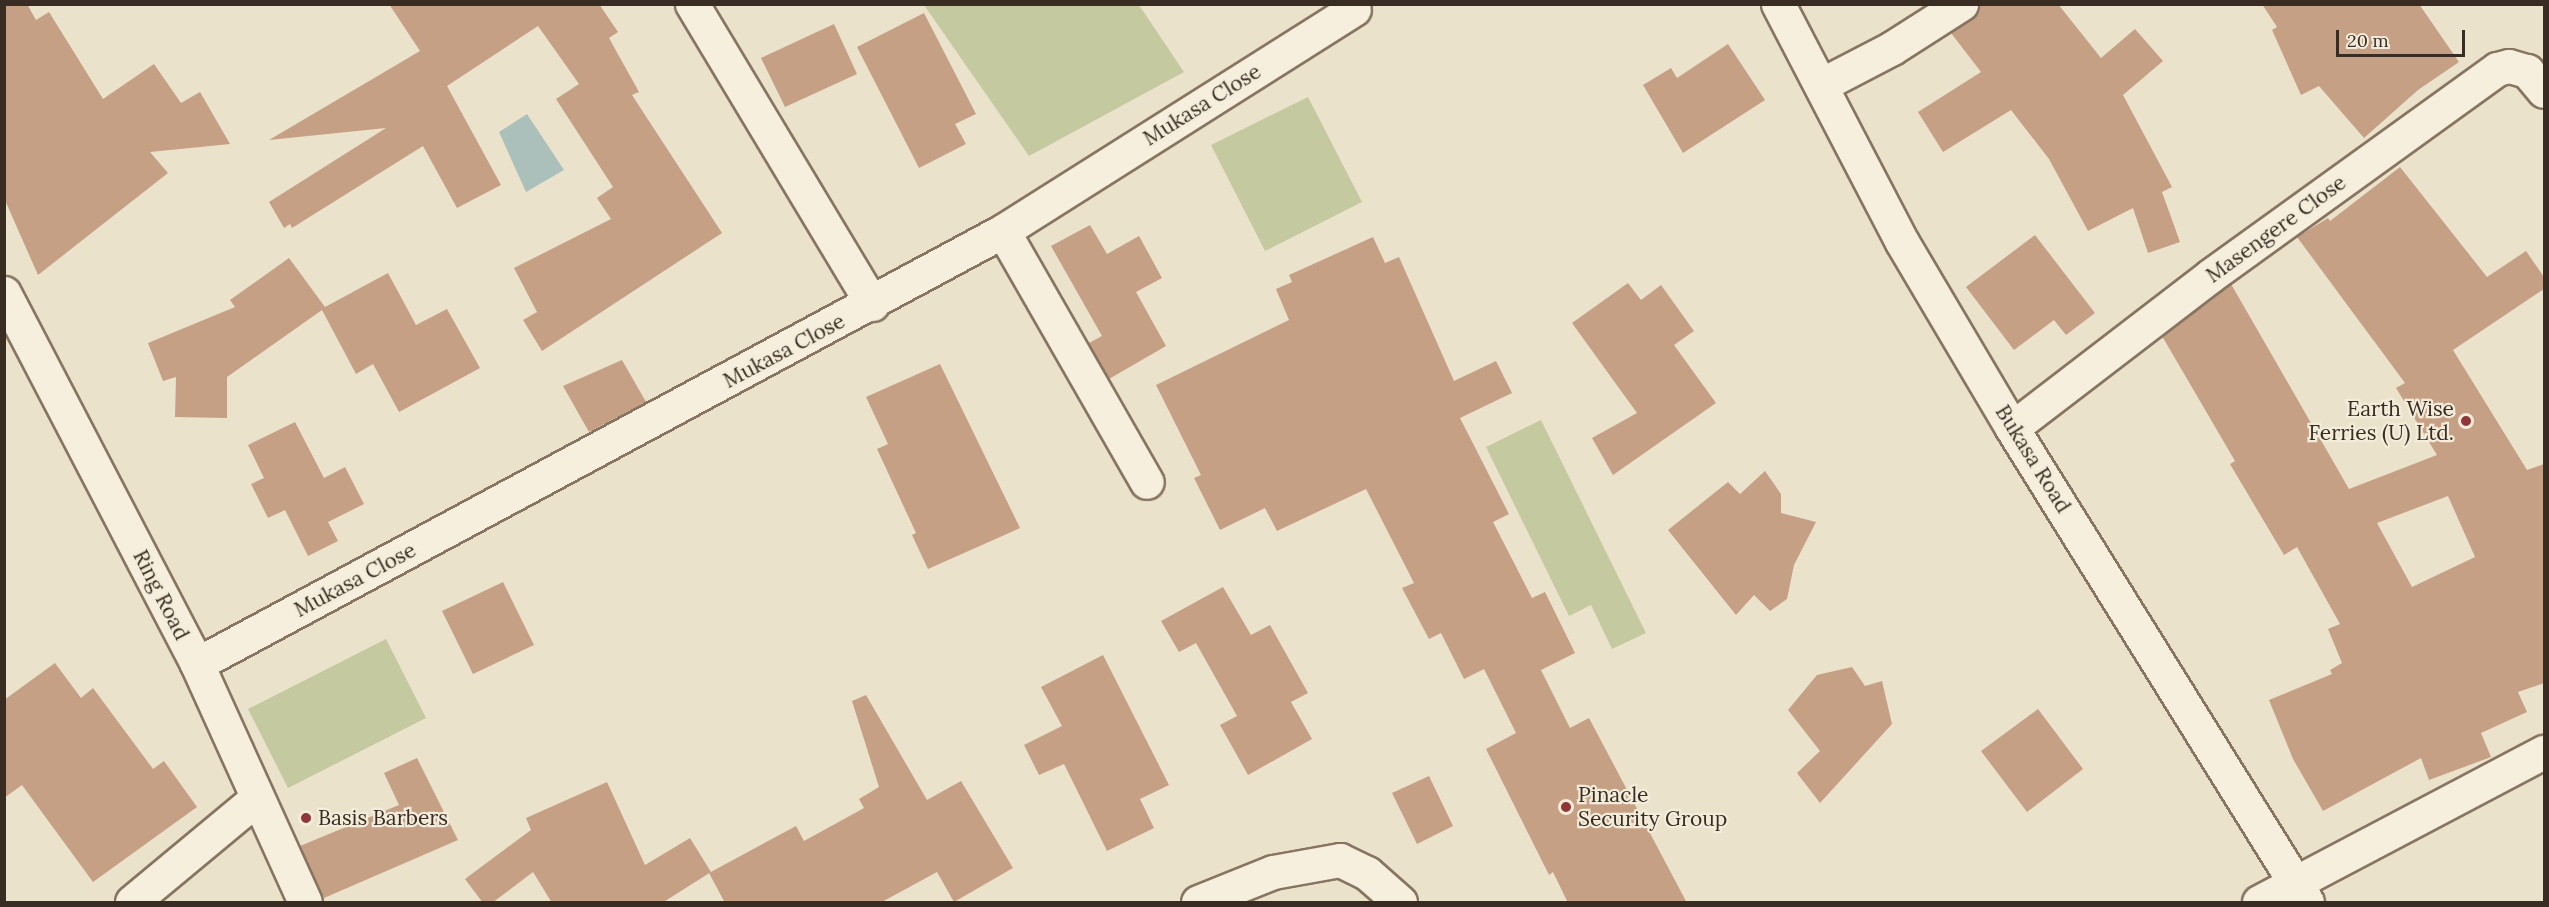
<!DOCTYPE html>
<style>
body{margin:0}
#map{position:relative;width:2549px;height:907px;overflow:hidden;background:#ebe2cb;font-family:Lora,serif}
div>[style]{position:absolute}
.green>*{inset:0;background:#c4c9a0}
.water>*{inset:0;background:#abc0ba}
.building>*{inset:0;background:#c5a085}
.roads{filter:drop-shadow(2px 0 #877561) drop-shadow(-2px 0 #877561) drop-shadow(0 2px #877561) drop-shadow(0 -2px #877561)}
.minor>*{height:33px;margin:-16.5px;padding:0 16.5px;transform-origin:16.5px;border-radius:16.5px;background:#f6efde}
.tertiary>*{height:33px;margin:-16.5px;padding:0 16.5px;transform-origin:16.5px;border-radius:16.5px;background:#f6efde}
.dots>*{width:16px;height:16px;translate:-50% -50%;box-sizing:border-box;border:3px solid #f3ecda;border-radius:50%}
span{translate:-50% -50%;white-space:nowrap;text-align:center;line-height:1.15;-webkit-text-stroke:4.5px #f3ecda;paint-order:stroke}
.street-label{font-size:21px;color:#392d23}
.poi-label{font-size:21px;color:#392d23}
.right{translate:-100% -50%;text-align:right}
.left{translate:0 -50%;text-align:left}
.frame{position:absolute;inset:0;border:6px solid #392d23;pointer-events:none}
.scale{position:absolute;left:2336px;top:30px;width:129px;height:27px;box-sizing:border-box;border:3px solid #392d23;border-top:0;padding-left:8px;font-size:18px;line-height:21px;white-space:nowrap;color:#392d23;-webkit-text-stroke:4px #f3ecda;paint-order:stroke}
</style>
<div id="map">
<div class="green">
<div style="clip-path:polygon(924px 5px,1139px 5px,1184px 72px,1029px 156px)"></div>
<div style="clip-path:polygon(1308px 97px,1362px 202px,1265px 251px,1211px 145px)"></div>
<div style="clip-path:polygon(1541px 420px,1646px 633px,1612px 649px,1591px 605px,1569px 616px,1486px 447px)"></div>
<div style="clip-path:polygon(386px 639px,426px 718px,288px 788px,248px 709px)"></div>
</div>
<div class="water">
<div style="clip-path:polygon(527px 114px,564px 170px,526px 192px,499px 132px)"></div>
</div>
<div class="building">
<div style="clip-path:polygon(4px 4px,27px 4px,36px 20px,49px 12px,103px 99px,154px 64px,181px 103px,200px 92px,230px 144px,150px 152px,168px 173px,38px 275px,4px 198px)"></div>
<div style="clip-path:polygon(389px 4px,599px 4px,618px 32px,609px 38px,639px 92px,632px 95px,722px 233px,542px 351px,523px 320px,537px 312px,514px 268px,611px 219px,597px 198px,613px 187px,556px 99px,579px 84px,538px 26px,447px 86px,501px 185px,457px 208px,423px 146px,292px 228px,290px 224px,284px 228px,269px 202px,386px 128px,269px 140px,420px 51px)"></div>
<div style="clip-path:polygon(1980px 4px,2058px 4px,2101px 58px,2135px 29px,2163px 61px,2123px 95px,2172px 187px,2162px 192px,2180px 242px,2148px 253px,2133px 208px,2088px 231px,2049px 159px,2011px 110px,1943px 152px,1918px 112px,1981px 72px,1951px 33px,1972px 19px)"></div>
<div style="clip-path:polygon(2262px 4px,2419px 4px,2459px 62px,2418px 90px,2364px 138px,2319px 86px,2301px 95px,2272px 30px,2277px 27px)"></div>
<div style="clip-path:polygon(924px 13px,976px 114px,955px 124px,966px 144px,919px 168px,857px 47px)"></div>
<div style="clip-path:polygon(834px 24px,857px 74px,785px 107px,761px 58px)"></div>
<div style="clip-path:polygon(1728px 44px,1765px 100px,1683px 153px,1643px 85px,1671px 68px,1677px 78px)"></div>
<div style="clip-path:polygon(evenodd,2400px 167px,2487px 277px,2526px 251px,2544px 277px,2544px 289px,2453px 350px,2527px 470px,2544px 464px,2544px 683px,2518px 692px,2527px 712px,2481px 733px,2491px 757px,2429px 780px,2421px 758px,2323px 811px,2293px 759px,2269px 700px,2332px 674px,2330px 670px,2342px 663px,2328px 629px,2340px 624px,2297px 547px,2284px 555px,2230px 464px,2235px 461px,2162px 336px,2231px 284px,2349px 489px,2437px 455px,2396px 388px,2405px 383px,2297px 237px,2328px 218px,2330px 221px,2400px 167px,2448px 496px,2475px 557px,2412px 587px,2377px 523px,2448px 496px)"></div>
<div style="clip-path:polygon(1090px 225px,1107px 254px,1139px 236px,1162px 278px,1136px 292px,1166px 346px,1109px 379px,1089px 343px,1102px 336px,1051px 246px)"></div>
<div style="clip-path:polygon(2035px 235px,2095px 313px,2066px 335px,2054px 320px,2014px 350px,1966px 287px)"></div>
<div style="clip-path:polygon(1373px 237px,1385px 263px,1399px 257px,1454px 381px,1496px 361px,1512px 393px,1460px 418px,1509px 514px,1493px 522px,1532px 598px,1545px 592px,1575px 653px,1541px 670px,1570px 728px,1589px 718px,1687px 903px,1568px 903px,1553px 872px,1549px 875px,1486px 749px,1516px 733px,1484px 669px,1464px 679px,1441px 633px,1429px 639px,1402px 588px,1414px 583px,1366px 489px,1277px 531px,1265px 508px,1220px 530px,1194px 478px,1201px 475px,1156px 385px,1289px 320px,1276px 289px,1292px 282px,1289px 275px)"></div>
<div style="clip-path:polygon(289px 258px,325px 307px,388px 273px,416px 325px,447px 309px,480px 368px,399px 412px,373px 364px,356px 374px,322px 310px,227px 377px,227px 418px,175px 417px,176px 377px,163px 381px,148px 343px,235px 307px,230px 300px)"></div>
<div style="clip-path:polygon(1628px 283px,1641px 300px,1661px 285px,1694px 331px,1674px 345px,1716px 403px,1613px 475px,1592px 438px,1637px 413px,1572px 323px)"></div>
<div style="clip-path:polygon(622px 360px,646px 402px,589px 432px,563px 386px)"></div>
<div style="clip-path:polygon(940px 364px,1020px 528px,928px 569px,912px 535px,916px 533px,877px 449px,888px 444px,866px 397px)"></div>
<div style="clip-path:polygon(295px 422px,324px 478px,345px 467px,364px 504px,328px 522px,338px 541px,308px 556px,285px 510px,268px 518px,251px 484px,264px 478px,248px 445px)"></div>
<div style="clip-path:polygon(1765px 471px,1781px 494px,1781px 513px,1816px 522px,1794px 565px,1787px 599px,1770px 611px,1754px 595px,1736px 615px,1668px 530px,1728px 482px,1740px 494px)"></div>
<div style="clip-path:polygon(503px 582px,534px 645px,473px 674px,442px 611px)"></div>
<div style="clip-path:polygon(1223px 587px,1251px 635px,1270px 625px,1308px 693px,1291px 702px,1312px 739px,1248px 775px,1220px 725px,1237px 716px,1196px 643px,1179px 652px,1161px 621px)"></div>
<div style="clip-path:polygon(1103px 655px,1169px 785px,1140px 799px,1154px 828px,1107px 851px,1064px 764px,1039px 775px,1024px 745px,1062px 726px,1041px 687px)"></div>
<div style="clip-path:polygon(55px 663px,81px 698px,93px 688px,153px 769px,164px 761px,197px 807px,93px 882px,22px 785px,4px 798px,4px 700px)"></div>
<div style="clip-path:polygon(1852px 667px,1865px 686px,1882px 681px,1892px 724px,1820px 803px,1797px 773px,1820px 751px,1788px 710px,1817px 675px)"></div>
<div style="clip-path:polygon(866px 695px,927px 800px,961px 781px,1013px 868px,954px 902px,937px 872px,880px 903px,725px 903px,709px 873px,796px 826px,804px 841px,864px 808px,859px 799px,879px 787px,852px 701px)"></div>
<div style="clip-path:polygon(2038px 709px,2083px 769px,2027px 812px,1981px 751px)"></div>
<div style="clip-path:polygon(417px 758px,458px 840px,324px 898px,300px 846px,399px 805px,384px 773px)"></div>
<div style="clip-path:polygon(1429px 776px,1453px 826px,1417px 844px,1392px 793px)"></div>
<div style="clip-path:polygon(607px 782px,645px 865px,690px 838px,711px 872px,662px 903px,552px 903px,533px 872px,492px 903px,483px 903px,465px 879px,531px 830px,526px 818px)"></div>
</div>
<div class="roads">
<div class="minor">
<div style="left:692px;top:4px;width:350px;rotate:59deg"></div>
<div style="left:1821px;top:85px;width:80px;rotate:-27.5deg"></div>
<div style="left:1892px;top:48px;width:82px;rotate:-32.5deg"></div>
<div style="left:1003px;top:231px;width:289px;rotate:60.2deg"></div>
<div style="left:4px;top:293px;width:418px;rotate:62.5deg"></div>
<div style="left:197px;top:664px;width:261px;rotate:65.6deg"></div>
<div style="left:2012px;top:428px;width:250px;rotate:-37.5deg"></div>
<div style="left:2210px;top:276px;width:354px;rotate:-35.8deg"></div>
<div style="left:2497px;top:69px;width:12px;rotate:-14deg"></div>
<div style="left:2509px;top:66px;width:19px;rotate:16deg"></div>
<div style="left:2527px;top:71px;width:26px;rotate:50deg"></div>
<div style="left:197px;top:664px;width:915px;rotate:-28.25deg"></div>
<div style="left:1003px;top:231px;width:415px;rotate:-32.3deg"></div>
<div style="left:132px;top:902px;width:160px;rotate:-39.7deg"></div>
<div style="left:1198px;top:902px;width:81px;rotate:-21.8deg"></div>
<div style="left:1273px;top:872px;width:68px;rotate:-10.2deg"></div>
<div style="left:1340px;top:860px;width:30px;rotate:26deg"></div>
<div style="left:1367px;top:873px;width:44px;rotate:41.3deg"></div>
<div style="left:2259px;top:902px;width:322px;rotate:-27.8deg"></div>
</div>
<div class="tertiary">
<div style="left:1778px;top:4px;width:268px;rotate:62.5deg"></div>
<div style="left:1902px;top:242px;width:216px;rotate:59.4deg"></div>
<div style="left:2012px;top:428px;width:558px;rotate:58.1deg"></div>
</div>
</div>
<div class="dots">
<div style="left:2466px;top:421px;background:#903637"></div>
<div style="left:1566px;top:807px;background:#903637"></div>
<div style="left:306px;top:818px;background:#903637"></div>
</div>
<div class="street-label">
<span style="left:1202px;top:105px;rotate:-32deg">Mukasa Close</span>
<span style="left:2276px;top:229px;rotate:-36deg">Masengere Close</span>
<span style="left:784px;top:351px;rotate:-28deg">Mukasa Close</span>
<span style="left:2033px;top:459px;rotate:58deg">Bukasa Road</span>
<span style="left:355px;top:580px;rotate:-28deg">Mukasa Close</span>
<span style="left:161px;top:595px;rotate:63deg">Ring Road</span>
</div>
<div class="poi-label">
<span class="right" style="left:2454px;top:421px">Earth Wise<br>Ferries (U) Ltd.</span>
<span class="left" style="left:1578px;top:807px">Pinacle<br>Security Group</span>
<span class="left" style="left:318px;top:818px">Basis Barbers</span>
</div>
<div class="frame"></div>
<div class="scale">20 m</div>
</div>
